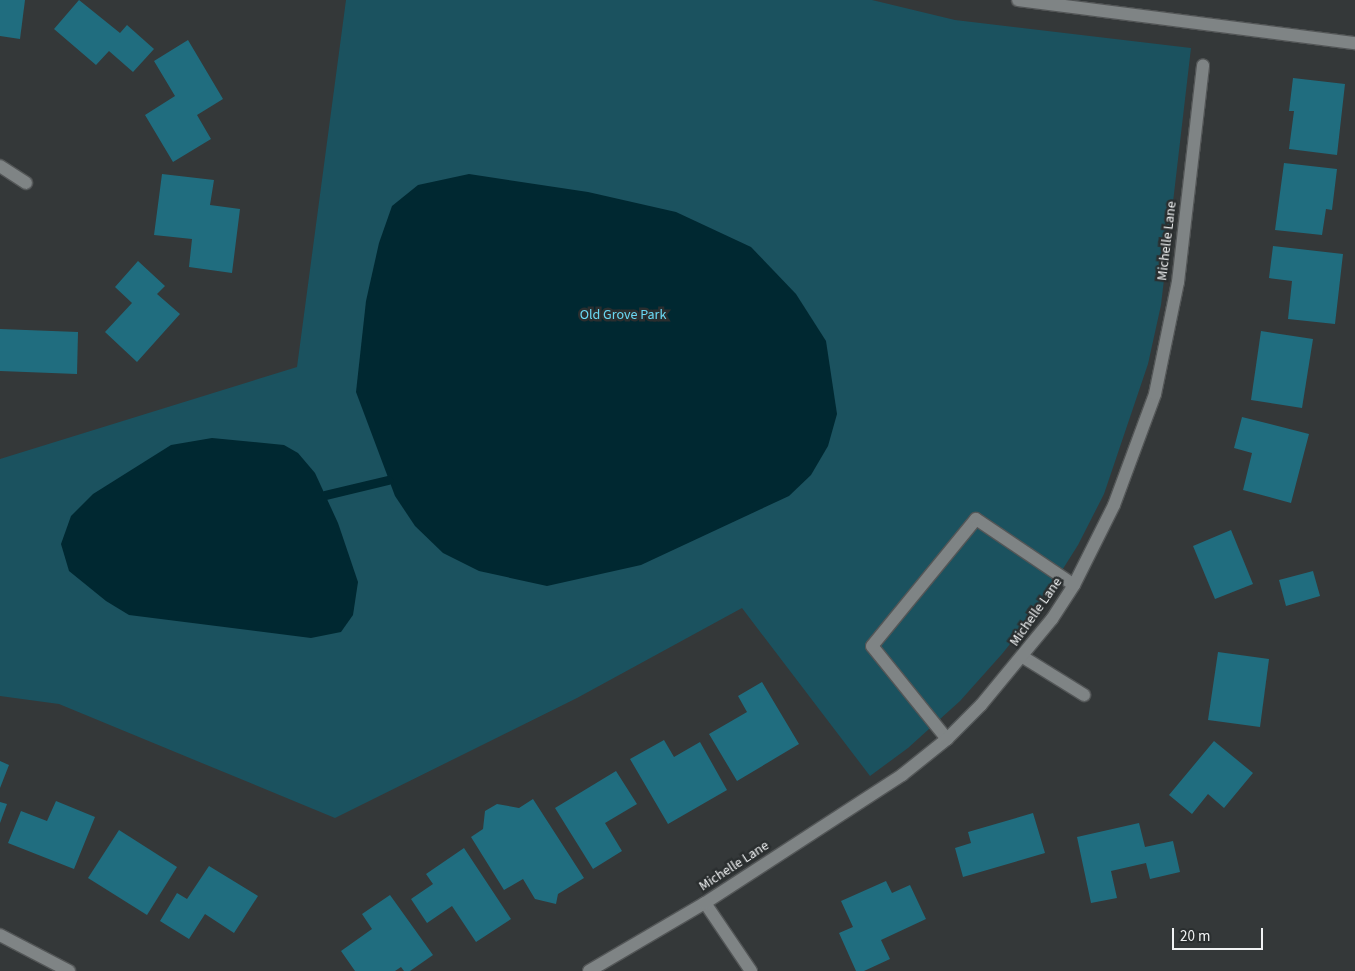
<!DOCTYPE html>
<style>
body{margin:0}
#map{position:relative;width:1355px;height:971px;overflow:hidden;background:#343839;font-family:"Source Sans 3",sans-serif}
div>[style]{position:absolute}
.green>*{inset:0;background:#1b525f}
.water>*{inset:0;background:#002831}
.stream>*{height:9px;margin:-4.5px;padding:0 4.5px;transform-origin:4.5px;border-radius:4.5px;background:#002831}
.building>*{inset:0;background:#206d7f}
.roads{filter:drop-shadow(1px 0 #535657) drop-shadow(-1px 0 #535657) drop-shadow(0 1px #535657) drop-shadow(0 -1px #535657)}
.service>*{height:12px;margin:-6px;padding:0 6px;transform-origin:6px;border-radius:6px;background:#7f8485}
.minor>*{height:12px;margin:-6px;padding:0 6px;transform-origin:6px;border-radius:6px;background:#7f8485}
span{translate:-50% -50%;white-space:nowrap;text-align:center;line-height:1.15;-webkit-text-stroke:5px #2a2e2f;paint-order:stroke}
.street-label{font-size:14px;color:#f1f3f4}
.park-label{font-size:14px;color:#6ad8f3}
.scale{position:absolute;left:1172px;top:928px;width:91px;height:22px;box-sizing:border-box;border:2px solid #f1f3f4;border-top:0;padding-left:6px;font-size:15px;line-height:18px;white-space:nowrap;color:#f1f3f4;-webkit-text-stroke:4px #2a2e2f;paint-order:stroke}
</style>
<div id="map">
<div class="green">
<div style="clip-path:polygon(346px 0,872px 0,955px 20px,1191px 48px,1161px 305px,1148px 364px,1104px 494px,1078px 545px,1037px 610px,1002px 654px,960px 701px,908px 748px,870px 776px,742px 608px,577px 698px,335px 818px,59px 704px,0 696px,0 459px,297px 367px)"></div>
</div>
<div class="water">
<div style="clip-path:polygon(469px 174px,588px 192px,676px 212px,751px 247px,796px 294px,826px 341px,837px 414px,828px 446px,811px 475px,789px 496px,641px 565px,547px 586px,479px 571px,443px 553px,415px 526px,395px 496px,356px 392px,366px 301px,379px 243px,392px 206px,418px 185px)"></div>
<div style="clip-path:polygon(212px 438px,284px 445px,298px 453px,315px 473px,338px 523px,358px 582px,353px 615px,341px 632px,311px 638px,129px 615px,106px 601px,69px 571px,61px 544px,71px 516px,93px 494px,171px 445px)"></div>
</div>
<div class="stream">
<div style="left:325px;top:495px;width:65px;rotate:-13.4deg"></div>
</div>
<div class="building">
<div style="clip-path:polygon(0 0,25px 0,20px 39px,0 36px)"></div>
<div style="clip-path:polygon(79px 0,120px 33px,127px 25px,154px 49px,133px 72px,109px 51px,96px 65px,54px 29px)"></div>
<div style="clip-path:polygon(188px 40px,223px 99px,197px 115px,211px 139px,173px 162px,145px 115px,175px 96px,154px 61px)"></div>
<div style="clip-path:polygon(1293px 78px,1345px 84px,1337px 155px,1289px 149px,1294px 111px,1289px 111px)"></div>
<div style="clip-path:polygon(1284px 163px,1337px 169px,1332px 210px,1326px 209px,1322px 235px,1275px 230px)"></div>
<div style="clip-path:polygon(162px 174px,214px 180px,210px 205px,240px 209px,232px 273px,189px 267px,192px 239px,154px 235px)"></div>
<div style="clip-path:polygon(1273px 246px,1343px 254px,1335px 324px,1288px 319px,1292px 281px,1269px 278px)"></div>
<div style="clip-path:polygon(138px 261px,165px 286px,157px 294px,180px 314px,137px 362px,105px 332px,132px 303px,115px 287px)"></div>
<div style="clip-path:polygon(0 329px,78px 332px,77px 374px,0 371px)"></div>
<div style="clip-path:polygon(1261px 331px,1313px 339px,1302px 408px,1251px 400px)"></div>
<div style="clip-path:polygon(1242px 417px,1309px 434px,1291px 503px,1243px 490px,1252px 453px,1234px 448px)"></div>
<div style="clip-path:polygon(1231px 530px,1253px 584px,1215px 599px,1193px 546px)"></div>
<div style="clip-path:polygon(1313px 571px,1320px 596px,1286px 606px,1279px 580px)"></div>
<div style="clip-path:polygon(1218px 652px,1269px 659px,1260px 727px,1208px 720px)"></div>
<div style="clip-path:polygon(762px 682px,799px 744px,737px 781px,709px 734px,747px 712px,738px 696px)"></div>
<div style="clip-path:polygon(664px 740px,674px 757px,700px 742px,727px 790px,668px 824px,630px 759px)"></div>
<div style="clip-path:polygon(1214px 741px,1253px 773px,1224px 808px,1208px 794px,1192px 814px,1169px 795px)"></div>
<div style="clip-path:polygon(0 761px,9px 765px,0 788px)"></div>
<div style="clip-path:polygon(616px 771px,637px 804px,605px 823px,622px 851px,593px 869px,555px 808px)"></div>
<div style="clip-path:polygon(533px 799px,584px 878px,558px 894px,556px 904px,535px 899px,523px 879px,504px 890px,471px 837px,483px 829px,485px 811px,497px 804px,519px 808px)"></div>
<div style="clip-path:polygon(56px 801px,95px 817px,74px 869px,8px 843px,21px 811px,47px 821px)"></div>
<div style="clip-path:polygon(0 802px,7px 804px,0 823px)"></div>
<div style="clip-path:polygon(1033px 813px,1045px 853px,963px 877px,955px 848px,971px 843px,968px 832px)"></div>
<div style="clip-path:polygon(1139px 823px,1145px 847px,1173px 841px,1180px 872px,1150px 879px,1146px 863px,1111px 871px,1117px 898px,1091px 903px,1077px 837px)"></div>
<div style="clip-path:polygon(119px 830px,177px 867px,147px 915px,88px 878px)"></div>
<div style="clip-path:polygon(464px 848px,511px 919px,476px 942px,452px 906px,427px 923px,411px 899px,433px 884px,426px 874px)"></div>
<div style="clip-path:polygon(209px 866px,258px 896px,234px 933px,205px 914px,189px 939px,160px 921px,177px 893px,187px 899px)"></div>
<div style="clip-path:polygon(886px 881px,892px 893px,910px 885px,926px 919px,881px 940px,890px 959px,864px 971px,856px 971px,839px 933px,853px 927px,841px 901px)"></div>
<div style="clip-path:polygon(390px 895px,433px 955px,410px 971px,404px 971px,401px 967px,395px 971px,355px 971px,341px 951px,372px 929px,362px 914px)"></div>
</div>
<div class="roads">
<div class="service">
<div style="left:1018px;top:0;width:340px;rotate:7.3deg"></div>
<div style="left:947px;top:739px;width:119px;rotate:-128.9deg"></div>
<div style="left:872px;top:646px;width:164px;rotate:-50.7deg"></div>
<div style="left:976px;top:519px;width:118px;rotate:34deg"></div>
</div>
<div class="minor">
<div style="left:0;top:166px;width:31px;rotate:33deg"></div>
<div style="left:1023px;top:657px;width:72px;rotate:31.9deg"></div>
<div style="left:705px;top:903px;width:82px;rotate:55.9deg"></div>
<div style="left:0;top:935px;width:78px;rotate:27.6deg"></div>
<div style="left:589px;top:971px;width:134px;rotate:-30.4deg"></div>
<div style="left:705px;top:903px;width:235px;rotate:-33deg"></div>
<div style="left:902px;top:775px;width:58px;rotate:-38.7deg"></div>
<div style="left:947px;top:739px;width:48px;rotate:-45deg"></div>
<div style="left:981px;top:705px;width:112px;rotate:-50.5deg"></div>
<div style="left:1052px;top:619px;width:40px;rotate:-57.1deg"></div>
<div style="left:1074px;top:585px;width:89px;rotate:-63.4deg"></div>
<div style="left:1114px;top:505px;width:118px;rotate:-69.7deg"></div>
<div style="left:1155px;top:394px;width:114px;rotate:-78.4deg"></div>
<div style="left:1178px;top:282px;width:218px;rotate:-83.4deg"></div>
</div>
</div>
<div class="street-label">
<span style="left:1167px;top:241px;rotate:-83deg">Michelle Lane</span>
<span style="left:1036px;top:612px;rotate:-55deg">Michelle Lane</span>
<span style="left:734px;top:866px;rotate:-33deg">Michelle Lane</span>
</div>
<div class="park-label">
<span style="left:623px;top:315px">Old Grove Park</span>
</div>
<div class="scale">20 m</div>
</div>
